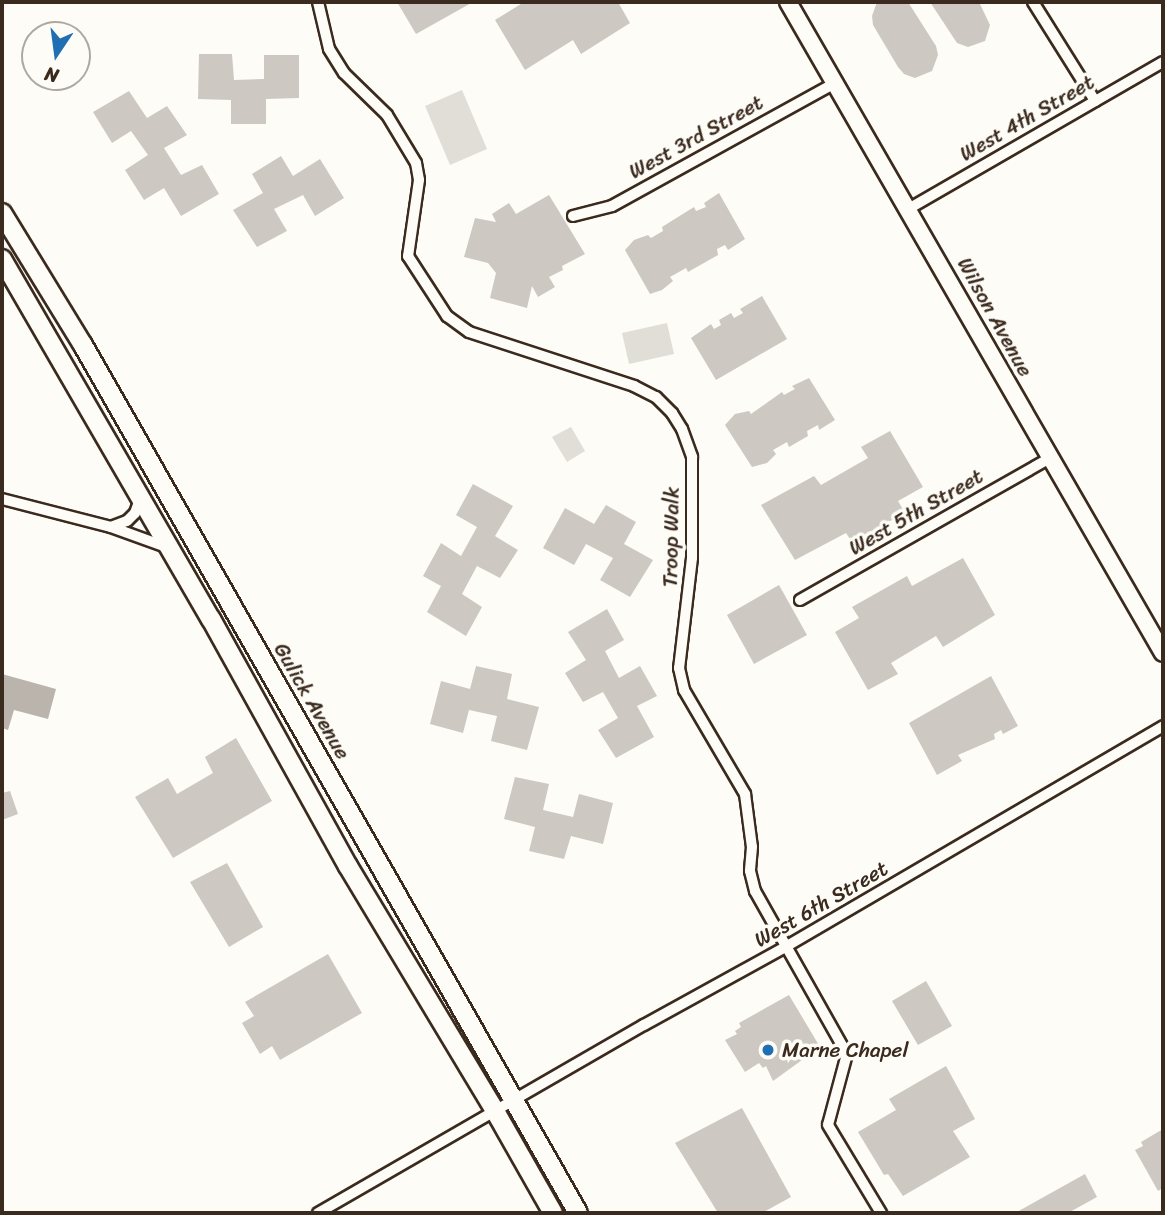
<!DOCTYPE html>
<style>
body{margin:0}
#map{position:relative;width:1165px;height:1215px;overflow:hidden;background:#fdfcf7;font-family:Sriracha,sans-serif}
div>[style]{position:absolute}
.green>*{inset:0;background:#e1ded7}
.water>*{inset:0;background:#bbb4ad}
.building>*{inset:0;background:#cdc8c2}
.roads{filter:drop-shadow(2px 0 #3b2a1e) drop-shadow(-2px 0 #3b2a1e) drop-shadow(0 2px #3b2a1e) drop-shadow(0 -2px #3b2a1e)}
.street>*{height:10px;margin:-5px;padding:0 5px;transform-origin:5px;border-radius:5px;background:#fdfcf7}
.secondary>*{height:16px;margin:-8px;padding:0 8px;transform-origin:8px;border-radius:8px;background:#fdfcf7}
.primary>*{height:18px;margin:-9px;padding:0 9px;transform-origin:9px;border-radius:9px;background:#fdfcf7}
.dots>*{width:19px;height:19px;translate:-50% -50%;box-sizing:border-box;border:4px solid #fdfcf7;border-radius:50%}
span{translate:-50% -50%;white-space:nowrap;text-align:center;line-height:1.15;-webkit-text-stroke:7px #fdfcf7;paint-order:stroke}
.street-label{font-size:21px;color:#3b2a1e}
.poi-label{font-size:21px;color:#3b2a1e}
.left{translate:0 -50%;text-align:left}
.frame{position:absolute;inset:0;border:4px solid #3b2a1e;pointer-events:none}
.north{position:absolute;left:21px;top:21px;width:70px;height:70px;box-sizing:border-box;background:#fdfcf7;border:2px solid #afa8a0;border-radius:50%;rotate:193deg;font-size:19px;font-weight:700;line-height:28px;text-align:center;color:#3b2a1e}
.north::after{content:'';display:block;margin:auto;width:24px;height:32px;background:#1f6fb2;clip-path:polygon(50% 0,100% 100%,50% 72%,0 100%)}
</style>
<div id="map">
<div class="green">
<div style="clip-path:polygon(462px 90px,487px 149px,450px 165px,425px 106px)"></div>
<div style="clip-path:polygon(667px 323px,674px 354px,629px 364px,622px 333px)"></div>
<div style="clip-path:polygon(571px 427px,585px 451px,567px 462px,552px 437px)"></div>
</div>
<div class="water">
<div style="clip-path:polygon(2px 674px,56px 689px,48px 719px,14px 710px,8px 730px,2px 728px)"></div>
</div>
<div class="building">
<div style="clip-path:polygon(397px 2px,473px 2px,416px 34px)"></div>
<div style="clip-path:polygon(524px 2px,618px 2px,630px 23px,581px 54px,573px 40px,525px 70px,495px 20px)"></div>
<div style="clip-path:polygon(877px 2px,908px 2px,936px 46px,938px 55px,932px 71px,915px 78px,904px 74px,898px 67px,873px 25px,872px 16px)"></div>
<div style="clip-path:polygon(930px 2px,979px 2px,990px 25px,985px 41px,968px 47px,957px 43px)"></div>
<div style="clip-path:polygon(199px 54px,232px 54px,234px 80px,264px 79px,264px 55px,299px 55px,299px 98px,266px 99px,266px 124px,231px 124px,231px 100px,198px 99px)"></div>
<div style="clip-path:polygon(129px 91px,147px 118px,167px 106px,187px 135px,164px 148px,181px 175px,202px 165px,219px 194px,181px 216px,164px 188px,144px 200px,125px 170px,148px 155px,131px 131px,112px 143px,93px 112px)"></div>
<div style="clip-path:polygon(281px 156px,293px 176px,320px 159px,344px 198px,315px 216px,303px 195px,274px 209px,287px 231px,257px 247px,233px 210px,263px 193px,252px 174px)"></div>
<div style="clip-path:polygon(719px 193px,745px 239px,728px 250px,725px 245px,717px 249px,718px 255px,688px 272px,686px 268px,670px 277px,673px 281px,662px 290px,650px 294px,625px 250px,634px 240px,648px 235px,651px 238px,663px 231px,662px 227px,694px 207px,696px 211px,706px 207px,704px 203px)"></div>
<div style="clip-path:polygon(549px 195px,585px 254px,562px 266px,563px 270px,549px 277px,555px 287px,538px 297px,532px 286px,527px 308px,490px 298px,496px 273px,488px 263px,464px 257px,475px 218px,496px 222px,492px 214px,509px 203px,516px 214px)"></div>
<div style="clip-path:polygon(762px 296px,787px 339px,716px 380px,691px 338px,711px 324px,714px 329px,721px 325px,719px 320px,731px 313px,734px 318px,743px 313px,740px 309px)"></div>
<div style="clip-path:polygon(809px 378px,835px 420px,819px 430px,818px 425px,807px 431px,808px 436px,789px 447px,787px 442px,773px 450px,776px 454px,767px 463px,752px 467px,725px 425px,735px 414px,749px 411px,751px 414px,782px 392px,784px 395px,795px 389px,792px 386px)"></div>
<div style="clip-path:polygon(890px 431px,923px 487px,898px 501px,905px 513px,852px 542px,846px 533px,795px 560px,761px 505px,814px 476px,821px 485px,868px 458px,861px 447px)"></div>
<div style="clip-path:polygon(473px 484px,513px 506px,495px 536px,518px 550px,500px 578px,477px 566px,462px 594px,482px 607px,466px 636px,427px 612px,441px 586px,423px 576px,441px 543px,461px 556px,477px 527px,456px 515px)"></div>
<div style="clip-path:polygon(606px 505px,636px 522px,624px 544px,653px 560px,630px 597px,600px 580px,613px 558px,586px 544px,574px 565px,543px 548px,565px 508px,594px 524px)"></div>
<div style="clip-path:polygon(963px 558px,995px 615px,943px 647px,936px 636px,891px 663px,898px 674px,868px 690px,835px 632px,859px 618px,852px 607px,907px 576px,912px 586px)"></div>
<div style="clip-path:polygon(779px 585px,807px 635px,754px 664px,727px 615px)"></div>
<div style="clip-path:polygon(607px 609px,624px 640px,605px 651px,619px 678px,640px 666px,657px 696px,637px 706px,654px 737px,616px 758px,598px 730px,618px 718px,603px 692px,583px 702px,565px 673px,586px 660px,568px 632px)"></div>
<div style="clip-path:polygon(476px 666px,512px 674px,507px 699px,539px 707px,527px 750px,491px 741px,497px 716px,469px 710px,463px 733px,430px 724px,441px 681px,470px 689px)"></div>
<div style="clip-path:polygon(991px 676px,1018px 726px,1003px 734px,1001px 730px,994px 734px,995px 739px,958px 755px,962px 761px,937px 775px,909px 723px)"></div>
<div style="clip-path:polygon(236px 738px,272px 801px,173px 858px,135px 797px,168px 778px,177px 794px,213px 773px,205px 757px)"></div>
<div style="clip-path:polygon(515px 777px,549px 784px,543px 810px,573px 817px,579px 794px,613px 803px,603px 844px,571px 836px,564px 859px,529px 851px,535px 827px,504px 819px)"></div>
<div style="clip-path:polygon(10px 791px,18px 814px,2px 820px,2px 793px)"></div>
<div style="clip-path:polygon(227px 863px,263px 927px,229px 947px,190px 882px)"></div>
<div style="clip-path:polygon(328px 954px,362px 1013px,280px 1060px,272px 1046px,260px 1054px,242px 1023px,254px 1016px,245px 1002px)"></div>
<div style="clip-path:polygon(926px 981px,952px 1026px,918px 1045px,892px 1001px)"></div>
<div style="clip-path:polygon(789px 995px,820px 1047px,773px 1081px,766px 1066px,763px 1068px,759px 1063px,745px 1072px,725px 1040px,737px 1034px,735px 1031px,741px 1027px,739px 1023px)"></div>
<div style="clip-path:polygon(946px 1066px,975px 1119px,953px 1131px,970px 1157px,903px 1196px,888px 1174px,884px 1175px,858px 1132px,896px 1110px,889px 1099px)"></div>
<div style="clip-path:polygon(742px 1108px,791px 1197px,762px 1213px,718px 1213px,675px 1143px)"></div>
<div style="clip-path:polygon(1163px 1129px,1163px 1188px,1158px 1191px,1135px 1150px,1143px 1146px,1141px 1142px)"></div>
<div style="clip-path:polygon(1085px 1174px,1097px 1197px,1068px 1213px,1015px 1213px)"></div>
</div>
<div class="roads">
<div class="street">
<div style="left:318px;top:2px;width:48px;rotate:76.8deg"></div>
<div style="left:329px;top:49px;width:28px;rotate:58deg"></div>
<div style="left:344px;top:73px;width:60px;rotate:44.3deg"></div>
<div style="left:387px;top:115px;width:56px;rotate:58.9deg"></div>
<div style="left:416px;top:163px;width:17px;rotate:80deg"></div>
<div style="left:419px;top:180px;width:77px;rotate:98.2deg"></div>
<div style="left:408px;top:256px;width:72px;rotate:57deg"></div>
<div style="left:447px;top:316px;width:27px;rotate:36deg"></div>
<div style="left:469px;top:332px;width:174px;rotate:18.1deg"></div>
<div style="left:634px;top:386px;width:25px;rotate:27deg"></div>
<div style="left:656px;top:397px;width:23px;rotate:45deg"></div>
<div style="left:672px;top:413px;width:19px;rotate:58deg"></div>
<div style="left:682px;top:429px;width:30px;rotate:70deg"></div>
<div style="left:692px;top:457px;width:101px;rotate:90deg"></div>
<div style="left:692px;top:558px;width:111px;rotate:96.7deg"></div>
<div style="left:679px;top:668px;width:23px;rotate:77deg"></div>
<div style="left:684px;top:690px;width:121px;rotate:59.6deg"></div>
<div style="left:745px;top:794px;width:53px;rotate:82.5deg"></div>
<div style="left:752px;top:847px;width:24px;rotate:95deg"></div>
<div style="left:750px;top:871px;width:21px;rotate:76deg"></div>
<div style="left:755px;top:891px;width:187px;rotate:60.6deg"></div>
<div style="left:847px;top:1054px;width:73px;rotate:105deg"></div>
<div style="left:828px;top:1125px;width:103px;rotate:58.9deg"></div>
<div style="left:1033px;top:2px;width:117px;rotate:57.9deg"></div>
<div style="left:910px;top:208px;width:292px;rotate:-30deg"></div>
<div style="left:573px;top:216px;width:40px;rotate:-14.4deg"></div>
<div style="left:612px;top:206px;width:255px;rotate:-28.9deg"></div>
<div style="left:2px;top:499px;width:113px;rotate:14.4deg"></div>
<div style="left:111px;top:527px;width:62px;rotate:19.9deg"></div>
<div style="left:111px;top:527px;width:17px;rotate:-21deg"></div>
<div style="left:127px;top:521px;width:11px;rotate:-45deg"></div>
<div style="left:135px;top:513px;width:15px;rotate:-70deg"></div>
<div style="left:800px;top:600px;width:288px;rotate:-29.6deg"></div>
<div style="left:318px;top:1213px;width:376px;rotate:-30deg"></div>
<div style="left:644px;top:1025px;width:163px;rotate:-28.9deg"></div>
<div style="left:787px;top:946px;width:436px;rotate:-30.3deg"></div>
</div>
<div class="secondary">
<div style="left:788px;top:2px;width:751px;rotate:60.06deg"></div>
</div>
<div class="primary">
<div style="left:2px;top:213px;width:155px;rotate:58.5deg"></div>
<div style="left:83px;top:345px;width:999px;rotate:60.3deg"></div>
<div style="left:2px;top:259px;width:416px;rotate:59.9deg"></div>
<div style="left:211px;top:619px;width:282px;rotate:61deg"></div>
<div style="left:348px;top:866px;width:286px;rotate:59deg"></div>
<div style="left:495px;top:1111px;width:117px;rotate:60.4deg"></div>
</div>
</div>
<div class="dots">
<div style="left:768px;top:1050px;background:#1f6fb2"></div>
</div>
<div class="street-label">
<span style="left:1027px;top:118px;rotate:-30deg">West 4th Street</span>
<span style="left:696px;top:137px;rotate:-29deg">West 3rd Street</span>
<span style="left:995px;top:317px;rotate:61deg">Wilson Avenue</span>
<span style="left:916px;top:512px;rotate:-30deg">West 5th Street</span>
<span style="left:671px;top:537px;rotate:-89deg">Troop Walk</span>
<span style="left:312px;top:701px;rotate:60deg">Gulick Avenue</span>
<span style="left:821px;top:904px;rotate:-30deg">West 6th Street</span>
</div>
<div class="poi-label">
<span class="left" style="left:782px;top:1050px">Marne Chapel</span>
</div>
<div class="frame"></div>
<div class="north">N</div>
</div>
